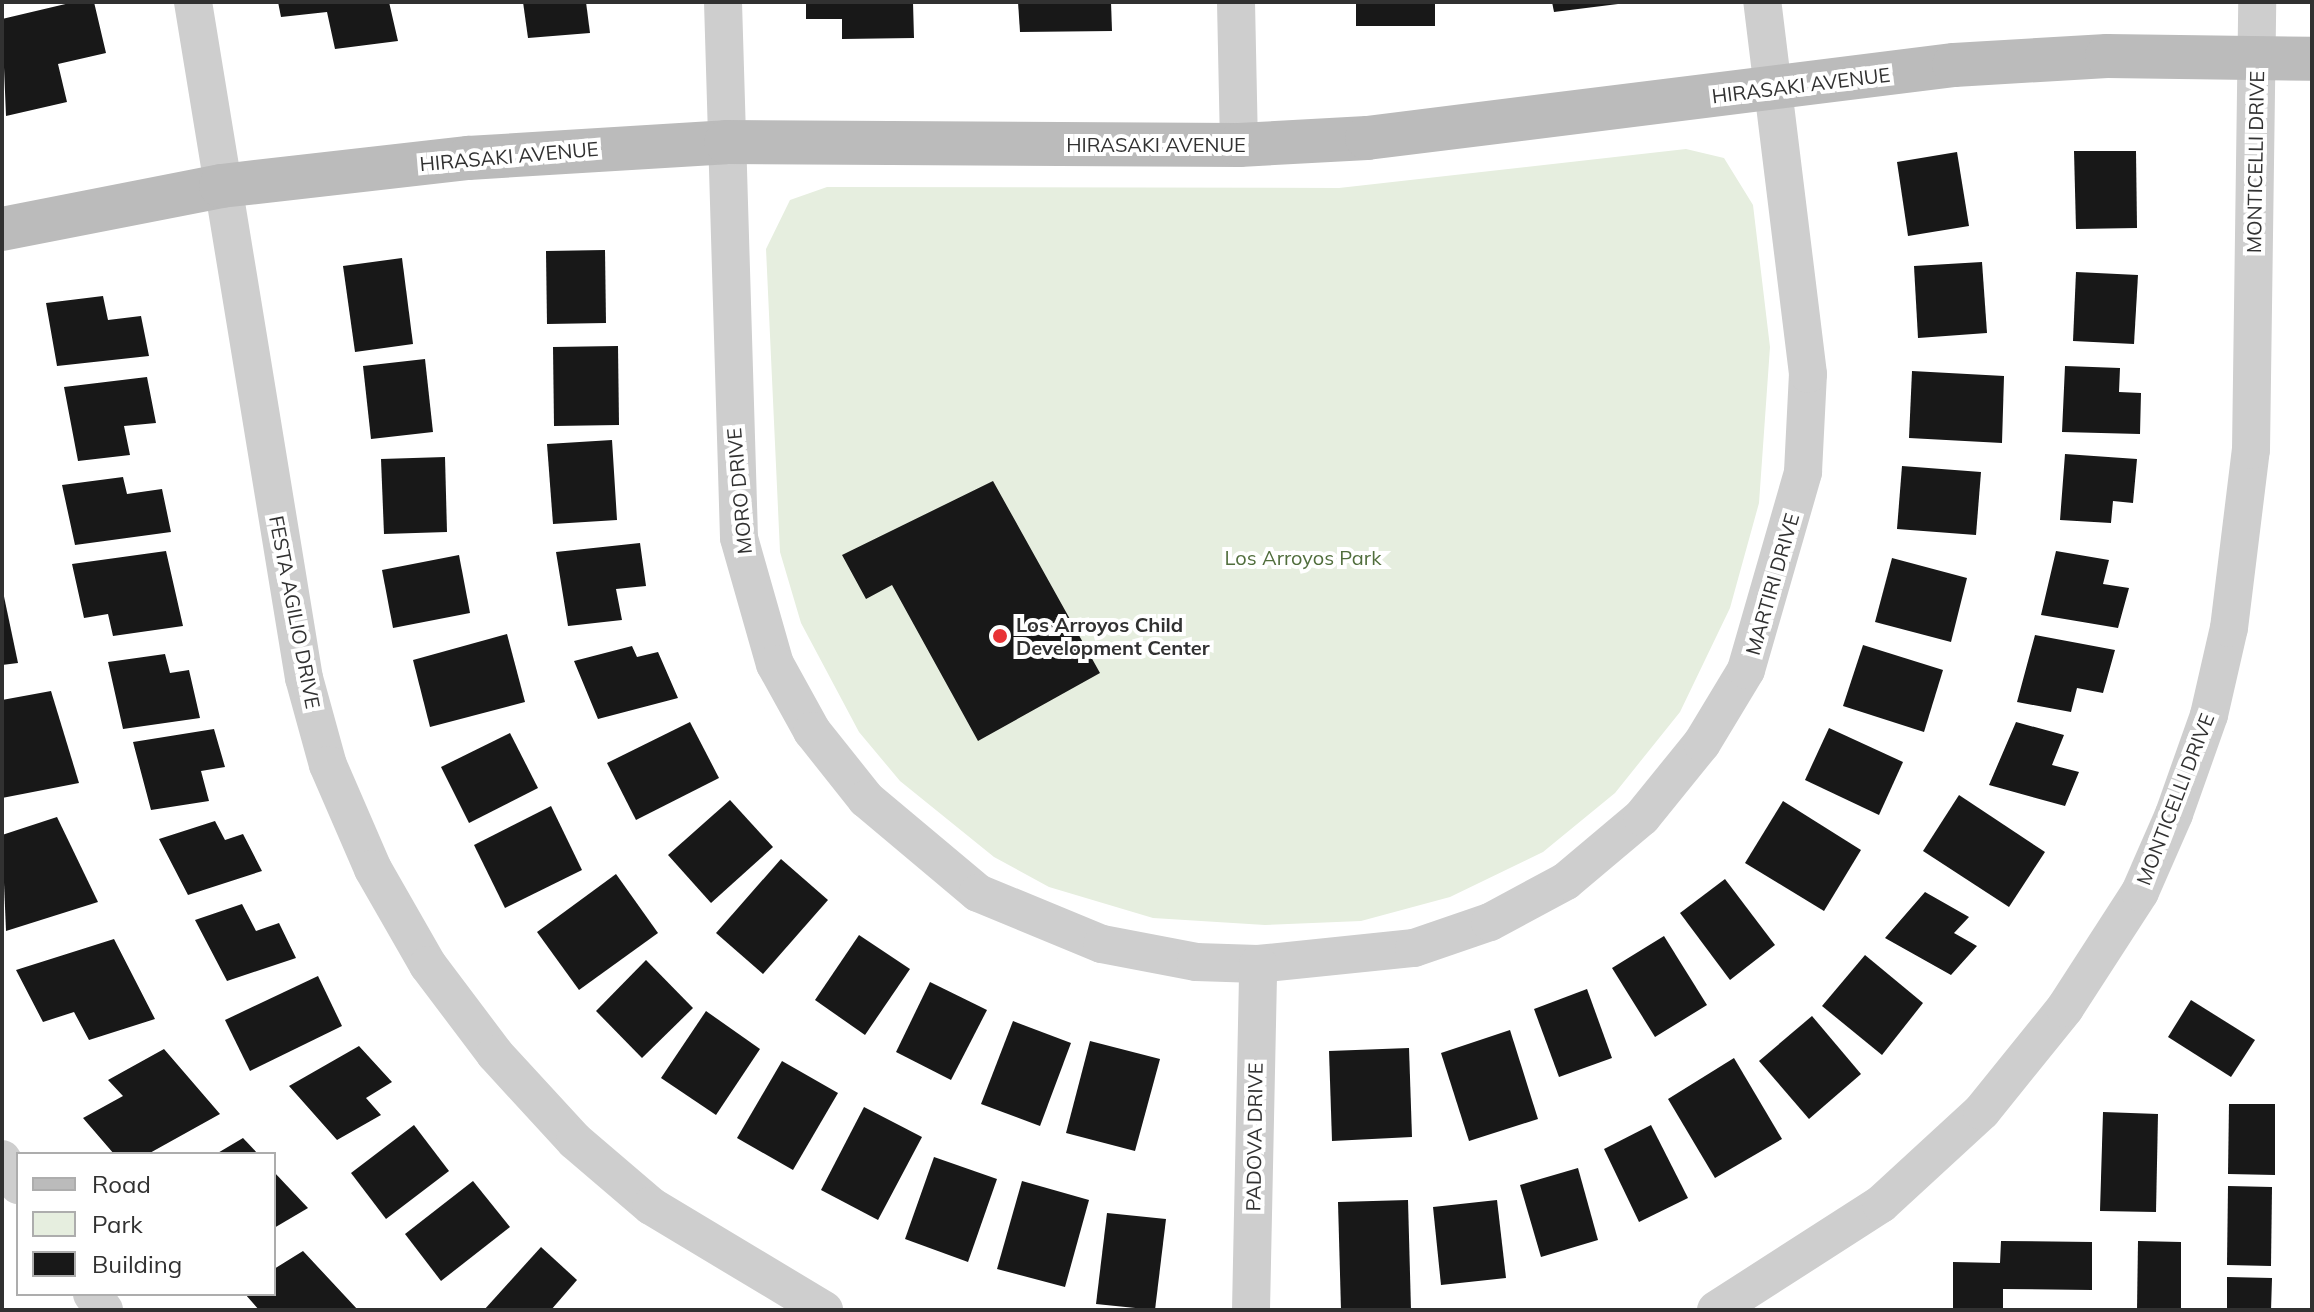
<!DOCTYPE html>
<style>
body{margin:0}
#map{position:relative;width:2314px;height:1312px;overflow:hidden;background:#fff;font-family:Mulish,sans-serif}
div>[style]{position:absolute}
.green>*{inset:0;background:#e6eedf}
.building>*{inset:0;background:#181818}
.street>*{height:38px;margin:-19px;padding:0 19px;transform-origin:19px;border-radius:19px;background:#cecece}
.secondary>*{height:44px;margin:-22px;padding:0 22px;transform-origin:22px;border-radius:22px;background:#bbb}
.dots>*{width:22px;height:22px;translate:-50% -50%;box-sizing:border-box;border:4px solid #fff;border-radius:50%}
span{translate:-50% -50%;white-space:nowrap;text-align:center;line-height:1.15;-webkit-text-stroke:8px #fff;paint-order:stroke}
.street-label{font-size:20px;color:#313131}
.park-label{font-size:20px;color:#516e3d}
.poi-label{font-size:20px;color:#313131;font-weight:700}
.left{translate:0 -50%;text-align:left}
.frame{position:absolute;inset:0;border:4px solid #313131;pointer-events:none}
.legend{position:absolute;left:16px;top:1152px;width:260px;height:144px;box-sizing:border-box;background:#fff;border:2px solid #adadad;margin:0;padding:10px 14px;list-style:none;font-size:24px;color:#313131}
.legend li{display:flex;align-items:center;gap:16px;height:40px}
.legend b{width:40px;border:2px solid #adadad}
</style>
<div id="map">
<div class="green">
<div style="clip-path:polygon(1686px 149px,1724px 158px,1753px 205px,1770px 347px,1759px 503px,1730px 608px,1680px 712px,1615px 793px,1543px 852px,1450px 897px,1361px 921px,1265px 925px,1153px 918px,1049px 887px,994px 857px,900px 781px,859px 732px,801px 623px,780px 552px,766px 249px,790px 200px,827px 187px,1339px 188px)"></div>
</div>
<div class="building">
<div style="clip-path:polygon(74px 2px,94px 2px,106px 53px,58px 64px,67px 102px,6px 116px,2px 19px)"></div>
<div style="clip-path:polygon(278px 2px,389px 2px,398px 41px,335px 49px,327px 12px,281px 17px)"></div>
<div style="clip-path:polygon(523px 2px,586px 2px,590px 33px,528px 38px)"></div>
<div style="clip-path:polygon(806px 2px,913px 2px,914px 38px,842px 39px,842px 19px,806px 19px)"></div>
<div style="clip-path:polygon(1018px 2px,1111px 2px,1112px 31px,1020px 32px)"></div>
<div style="clip-path:polygon(1356px 2px,1435px 2px,1435px 26px,1356px 26px)"></div>
<div style="clip-path:polygon(1552px 2px,1618px 2px,1618px 4px,1554px 12px)"></div>
<div style="clip-path:polygon(2074px 151px,2136px 151px,2137px 228px,2076px 229px)"></div>
<div style="clip-path:polygon(1957px 152px,1969px 226px,1908px 236px,1897px 162px)"></div>
<div style="clip-path:polygon(605px 250px,606px 323px,547px 324px,546px 251px)"></div>
<div style="clip-path:polygon(402px 258px,413px 344px,355px 352px,343px 266px)"></div>
<div style="clip-path:polygon(1982px 262px,1987px 333px,1918px 338px,1914px 266px)"></div>
<div style="clip-path:polygon(2076px 272px,2138px 275px,2134px 344px,2073px 341px)"></div>
<div style="clip-path:polygon(103px 296px,108px 320px,141px 316px,149px 356px,57px 366px,46px 303px)"></div>
<div style="clip-path:polygon(618px 346px,619px 425px,554px 426px,553px 347px)"></div>
<div style="clip-path:polygon(425px 359px,433px 432px,371px 439px,363px 366px)"></div>
<div style="clip-path:polygon(2065px 366px,2120px 368px,2119px 392px,2141px 393px,2140px 434px,2062px 432px)"></div>
<div style="clip-path:polygon(1912px 371px,2004px 376px,2002px 443px,1909px 438px)"></div>
<div style="clip-path:polygon(147px 377px,156px 423px,124px 426px,130px 455px,78px 461px,64px 387px)"></div>
<div style="clip-path:polygon(612px 440px,617px 520px,553px 524px,547px 444px)"></div>
<div style="clip-path:polygon(2065px 454px,2137px 459px,2133px 503px,2113px 501px,2111px 523px,2060px 520px)"></div>
<div style="clip-path:polygon(445px 457px,447px 532px,384px 534px,381px 459px)"></div>
<div style="clip-path:polygon(1902px 466px,1981px 472px,1976px 535px,1897px 529px)"></div>
<div style="clip-path:polygon(123px 477px,127px 494px,162px 489px,171px 532px,75px 545px,62px 485px)"></div>
<div style="clip-path:polygon(993px 481px,1100px 673px,978px 741px,892px 585px,866px 599px,842px 555px)"></div>
<div style="clip-path:polygon(640px 543px,646px 586px,616px 589px,622px 620px,568px 626px,556px 552px)"></div>
<div style="clip-path:polygon(166px 551px,183px 626px,113px 636px,108px 614px,84px 618px,72px 564px)"></div>
<div style="clip-path:polygon(2056px 551px,2109px 560px,2103px 584px,2129px 588px,2118px 628px,2041px 615px)"></div>
<div style="clip-path:polygon(459px 555px,470px 613px,393px 628px,382px 570px)"></div>
<div style="clip-path:polygon(1892px 558px,1967px 578px,1951px 642px,1875px 622px)"></div>
<div style="clip-path:polygon(2px 587px,18px 663px,2px 665px)"></div>
<div style="clip-path:polygon(507px 634px,525px 702px,430px 727px,413px 660px)"></div>
<div style="clip-path:polygon(2035px 635px,2115px 650px,2103px 693px,2077px 688px,2071px 712px,2017px 702px)"></div>
<div style="clip-path:polygon(1863px 645px,1943px 670px,1924px 732px,1843px 706px)"></div>
<div style="clip-path:polygon(632px 646px,637px 657px,658px 652px,678px 698px,598px 719px,574px 661px)"></div>
<div style="clip-path:polygon(165px 654px,170px 673px,189px 670px,200px 718px,123px 729px,108px 662px)"></div>
<div style="clip-path:polygon(51px 691px,79px 783px,2px 798px,2px 700px)"></div>
<div style="clip-path:polygon(690px 722px,719px 778px,636px 820px,607px 763px)"></div>
<div style="clip-path:polygon(2016px 722px,2064px 735px,2052px 765px,2079px 772px,2065px 806px,1989px 785px)"></div>
<div style="clip-path:polygon(1829px 728px,1903px 762px,1879px 815px,1805px 780px)"></div>
<div style="clip-path:polygon(214px 729px,225px 767px,201px 771px,209px 801px,151px 810px,133px 742px)"></div>
<div style="clip-path:polygon(510px 733px,538px 788px,469px 823px,441px 767px)"></div>
<div style="clip-path:polygon(1959px 795px,2045px 852px,2009px 907px,1923px 851px)"></div>
<div style="clip-path:polygon(730px 800px,773px 847px,711px 903px,668px 855px)"></div>
<div style="clip-path:polygon(1783px 801px,1861px 850px,1824px 911px,1745px 863px)"></div>
<div style="clip-path:polygon(551px 806px,582px 870px,505px 908px,474px 845px)"></div>
<div style="clip-path:polygon(57px 817px,98px 902px,6px 931px,2px 835px)"></div>
<div style="clip-path:polygon(215px 821px,225px 840px,243px 834px,262px 871px,188px 895px,159px 839px)"></div>
<div style="clip-path:polygon(781px 859px,828px 900px,763px 974px,716px 933px)"></div>
<div style="clip-path:polygon(616px 874px,658px 933px,579px 990px,537px 932px)"></div>
<div style="clip-path:polygon(1725px 879px,1775px 945px,1730px 980px,1680px 913px)"></div>
<div style="clip-path:polygon(1925px 892px,1969px 917px,1954px 933px,1977px 946px,1951px 975px,1885px 938px)"></div>
<div style="clip-path:polygon(242px 904px,256px 931px,279px 923px,296px 958px,227px 981px,195px 920px)"></div>
<div style="clip-path:polygon(859px 935px,910px 969px,865px 1035px,815px 1000px)"></div>
<div style="clip-path:polygon(1664px 936px,1707px 1005px,1655px 1037px,1612px 968px)"></div>
<div style="clip-path:polygon(114px 939px,155px 1019px,89px 1040px,74px 1012px,43px 1022px,16px 970px)"></div>
<div style="clip-path:polygon(1865px 955px,1923px 1003px,1882px 1055px,1822px 1006px)"></div>
<div style="clip-path:polygon(646px 960px,693px 1008px,642px 1058px,596px 1011px)"></div>
<div style="clip-path:polygon(318px 976px,342px 1026px,250px 1071px,225px 1020px)"></div>
<div style="clip-path:polygon(930px 982px,987px 1010px,951px 1080px,896px 1052px)"></div>
<div style="clip-path:polygon(1587px 989px,1612px 1058px,1559px 1077px,1534px 1009px)"></div>
<div style="clip-path:polygon(2191px 1000px,2255px 1040px,2231px 1077px,2168px 1037px)"></div>
<div style="clip-path:polygon(706px 1011px,760px 1049px,716px 1115px,661px 1078px)"></div>
<div style="clip-path:polygon(1812px 1016px,1861px 1074px,1809px 1119px,1759px 1061px)"></div>
<div style="clip-path:polygon(1013px 1021px,1071px 1043px,1040px 1126px,981px 1104px)"></div>
<div style="clip-path:polygon(1510px 1030px,1538px 1119px,1469px 1141px,1441px 1053px)"></div>
<div style="clip-path:polygon(1090px 1041px,1160px 1059px,1135px 1151px,1066px 1133px)"></div>
<div style="clip-path:polygon(359px 1046px,392px 1082px,366px 1098px,381px 1115px,337px 1140px,289px 1086px)"></div>
<div style="clip-path:polygon(1409px 1048px,1412px 1137px,1332px 1141px,1329px 1051px)"></div>
<div style="clip-path:polygon(164px 1049px,220px 1114px,148px 1154px,114px 1154px,83px 1118px,123px 1096px,108px 1080px)"></div>
<div style="clip-path:polygon(1734px 1058px,1782px 1139px,1715px 1178px,1668px 1099px)"></div>
<div style="clip-path:polygon(782px 1061px,838px 1093px,793px 1170px,737px 1138px)"></div>
<div style="clip-path:polygon(2229px 1104px,2275px 1104px,2275px 1175px,2228px 1174px)"></div>
<div style="clip-path:polygon(864px 1107px,922px 1137px,878px 1220px,821px 1190px)"></div>
<div style="clip-path:polygon(2103px 1112px,2158px 1114px,2156px 1212px,2100px 1211px)"></div>
<div style="clip-path:polygon(414px 1125px,449px 1171px,386px 1219px,351px 1173px)"></div>
<div style="clip-path:polygon(1651px 1125px,1688px 1198px,1639px 1222px,1604px 1149px)"></div>
<div style="clip-path:polygon(243px 1138px,258px 1154px,216px 1154px)"></div>
<div style="clip-path:polygon(934px 1157px,997px 1179px,968px 1262px,905px 1239px)"></div>
<div style="clip-path:polygon(1578px 1168px,1598px 1240px,1541px 1257px,1520px 1185px)"></div>
<div style="clip-path:polygon(274px 1172px,308px 1208px,274px 1228px)"></div>
<div style="clip-path:polygon(473px 1181px,510px 1227px,441px 1281px,405px 1234px)"></div>
<div style="clip-path:polygon(1022px 1181px,1089px 1200px,1065px 1287px,997px 1269px)"></div>
<div style="clip-path:polygon(2228px 1186px,2272px 1187px,2271px 1266px,2227px 1265px)"></div>
<div style="clip-path:polygon(1408px 1200px,1411px 1310px,1341px 1310px,1338px 1202px)"></div>
<div style="clip-path:polygon(1497px 1200px,1506px 1278px,1441px 1285px,1433px 1207px)"></div>
<div style="clip-path:polygon(1107px 1213px,1166px 1219px,1155px 1310px,1096px 1304px)"></div>
<div style="clip-path:polygon(2001px 1241px,2092px 1242px,2092px 1290px,2003px 1289px,2003px 1310px,1953px 1310px,1953px 1262px,2000px 1263px)"></div>
<div style="clip-path:polygon(2138px 1241px,2181px 1242px,2181px 1310px,2137px 1310px)"></div>
<div style="clip-path:polygon(541px 1247px,577px 1280px,551px 1310px,484px 1310px)"></div>
<div style="clip-path:polygon(303px 1251px,358px 1310px,259px 1310px,245px 1294px,274px 1294px,274px 1269px)"></div>
<div style="clip-path:polygon(2227px 1277px,2272px 1278px,2271px 1310px,2227px 1310px)"></div>
</div>
<div class="street">
<div style="left:193px;top:2px;width:685px;rotate:80.68deg"></div>
<div style="left:304px;top:678px;width:90px;rotate:74.6deg"></div>
<div style="left:328px;top:765px;width:113px;rotate:66.6deg"></div>
<div style="left:373px;top:869px;width:111px;rotate:60.2deg"></div>
<div style="left:428px;top:965px;width:111px;rotate:53deg"></div>
<div style="left:495px;top:1054px;width:118px;rotate:47.4deg"></div>
<div style="left:575px;top:1141px;width:100px;rotate:40.5deg"></div>
<div style="left:651px;top:1206px;width:202px;rotate:31deg"></div>
<div style="left:723px;top:2px;width:536px;rotate:88.29deg"></div>
<div style="left:739px;top:538px;width:131px;rotate:74.1deg"></div>
<div style="left:775px;top:664px;width:77px;rotate:61.1deg"></div>
<div style="left:812px;top:731px;width:87px;rotate:51.5deg"></div>
<div style="left:866px;top:799px;width:146px;rotate:40deg"></div>
<div style="left:978px;top:893px;width:134px;rotate:22.4deg"></div>
<div style="left:1102px;top:944px;width:96px;rotate:10.8deg"></div>
<div style="left:1196px;top:962px;width:62px;rotate:1.8deg"></div>
<div style="left:1258px;top:964px;width:157px;rotate:-5.9deg"></div>
<div style="left:1414px;top:948px;width:80px;rotate:-18.9deg"></div>
<div style="left:1490px;top:922px;width:86px;rotate:-28.3deg"></div>
<div style="left:1566px;top:881px;width:99px;rotate:-40.1deg"></div>
<div style="left:1642px;top:817px;width:95px;rotate:-51deg"></div>
<div style="left:1702px;top:743px;width:85px;rotate:-58.9deg"></div>
<div style="left:1746px;top:670px;width:206px;rotate:-73.9deg"></div>
<div style="left:1803px;top:472px;width:98px;rotate:-87.1deg"></div>
<div style="left:1808px;top:374px;width:375px;rotate:-97deg"></div>
<div style="left:1236px;top:2px;width:143px;rotate:88.8deg"></div>
<div style="left:2px;top:1159px;width:31px;rotate:58deg"></div>
<div style="left:92px;top:1294px;width:20px;rotate:53deg"></div>
<div style="left:1251px;top:1310px;width:346px;rotate:-88.8deg"></div>
<div style="left:1716px;top:1310px;width:196px;rotate:-32.7deg"></div>
<div style="left:1881px;top:1204px;width:137px;rotate:-42.6deg"></div>
<div style="left:1982px;top:1111px;width:132px;rotate:-51.1deg"></div>
<div style="left:2065px;top:1008px;width:138px;rotate:-57.1deg"></div>
<div style="left:2140px;top:892px;width:85px;rotate:-66.4deg"></div>
<div style="left:2174px;top:814px;width:105px;rotate:-70.5deg"></div>
<div style="left:2209px;top:715px;width:89px;rotate:-77.1deg"></div>
<div style="left:2229px;top:628px;width:179px;rotate:-83deg"></div>
<div style="left:2251px;top:450px;width:448px;rotate:-89.2deg"></div>
</div>
<div class="secondary">
<div style="left:2px;top:229px;width:223px;rotate:-11.1deg"></div>
<div style="left:221px;top:186px;width:249px;rotate:-6.5deg"></div>
<div style="left:468px;top:158px;width:258px;rotate:-3.5deg"></div>
<div style="left:726px;top:142px;width:513px;rotate:0.34deg"></div>
<div style="left:1239px;top:145px;width:128px;rotate:-3.1deg"></div>
<div style="left:1367px;top:138px;width:592px;rotate:-7.09deg"></div>
<div style="left:1954px;top:65px;width:153px;rotate:-3.4deg"></div>
<div style="left:2107px;top:56px;width:205px;rotate:0.8deg"></div>
</div>
<div class="dots">
<div style="left:1000px;top:636px;background:#e83336"></div>
</div>
<div class="street-label">
<span style="left:1801px;top:85px;rotate:-7deg">HIRASAKI AVENUE</span>
<span style="left:1156px;top:144px">HIRASAKI AVENUE</span>
<span style="left:509px;top:156px;rotate:-5deg">HIRASAKI AVENUE</span>
<span style="left:2255px;top:162px;rotate:-89deg">MONTICELLI DRIVE</span>
<span style="left:739px;top:491px;rotate:-95deg">MORO DRIVE</span>
<span style="left:1772px;top:584px;rotate:-74deg">MARTIRI DRIVE</span>
<span style="left:295px;top:612px;rotate:79deg">FESTA AGILIO DRIVE</span>
<span style="left:2175px;top:799px;rotate:-69deg">MONTICELLI DRIVE</span>
<span style="left:1254px;top:1137px;rotate:-89deg">PADOVA DRIVE</span>
</div>
<div class="park-label">
<span style="left:1303px;top:557px">Los Arroyos Park</span>
</div>
<div class="poi-label">
<span class="left" style="left:1016px;top:636px">Los Arroyos Child<br>Development Center</span>
</div>
<div class="frame"></div>
<ul class="legend">
<li><b style="height:10px;background:#bbb"></b>Road</li>
<li><b style="height:22px;background:#e6eedf"></b>Park</li>
<li><b style="height:22px;background:#181818"></b>Building</li>
</ul>
</div>
